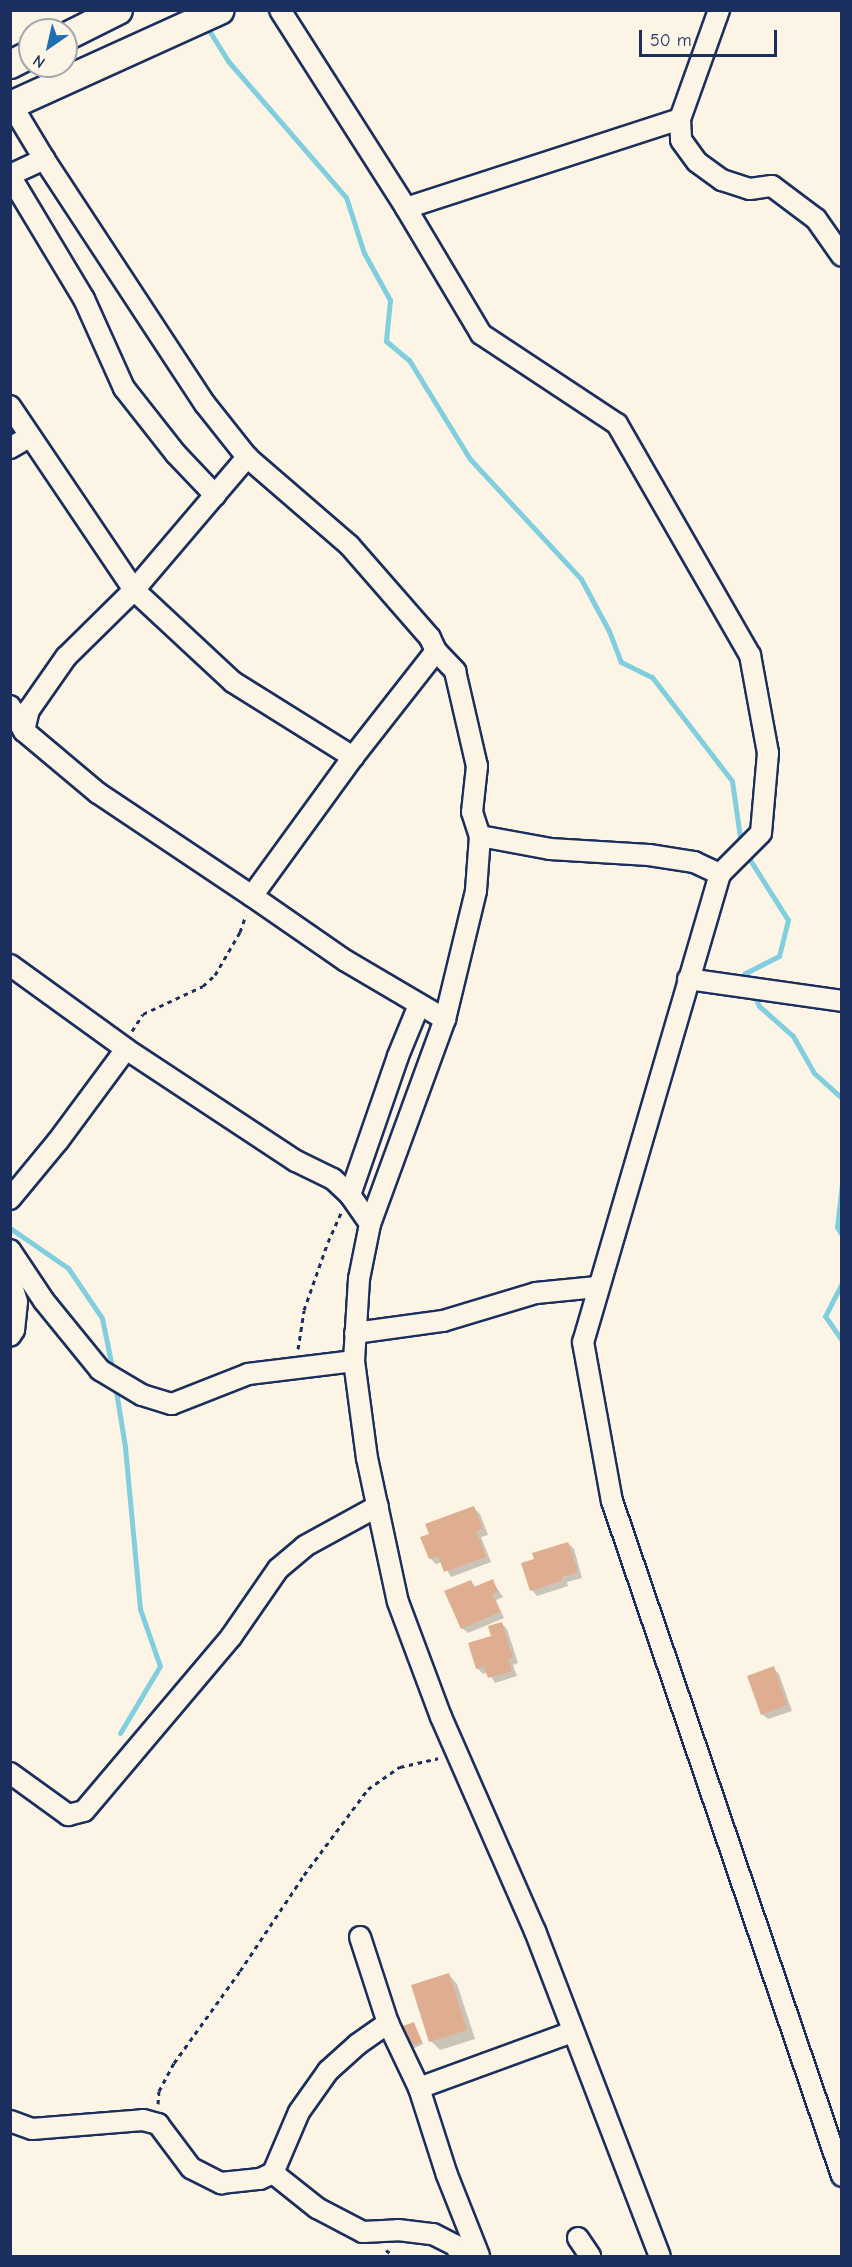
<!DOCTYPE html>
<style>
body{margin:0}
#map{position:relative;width:852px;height:2267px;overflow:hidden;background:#fcf5e5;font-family:"Comic Neue",sans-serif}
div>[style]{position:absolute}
.shadow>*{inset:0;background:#0003}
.stream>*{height:5px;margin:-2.5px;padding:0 2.5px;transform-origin:2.5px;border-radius:2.5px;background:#80cede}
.building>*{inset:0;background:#dfae91}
.path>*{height:3px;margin-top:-1.5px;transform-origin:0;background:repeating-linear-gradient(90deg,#1b2f5e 0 4.5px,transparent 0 9px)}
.roads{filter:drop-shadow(2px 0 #1b2f5e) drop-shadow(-2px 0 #1b2f5e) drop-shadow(0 2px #1b2f5e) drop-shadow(0 -2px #1b2f5e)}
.street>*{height:20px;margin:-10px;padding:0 10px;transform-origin:10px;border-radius:10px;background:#fcf5e5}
.secondary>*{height:27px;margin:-13.5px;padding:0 13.5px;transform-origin:13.5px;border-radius:13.5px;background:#fcf5e5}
span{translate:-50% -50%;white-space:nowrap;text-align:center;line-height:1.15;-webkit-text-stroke:6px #fcf5e5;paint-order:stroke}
.frame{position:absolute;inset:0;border:12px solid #1b2f5e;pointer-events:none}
.north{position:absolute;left:18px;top:18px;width:60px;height:60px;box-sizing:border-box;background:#fcf5e5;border:2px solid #a2a6af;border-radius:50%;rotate:214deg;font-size:16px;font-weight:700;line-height:24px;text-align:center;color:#1b2f5e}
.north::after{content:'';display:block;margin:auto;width:21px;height:27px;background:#1f6fb2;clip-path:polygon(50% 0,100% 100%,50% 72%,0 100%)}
.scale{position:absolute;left:639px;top:30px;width:138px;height:27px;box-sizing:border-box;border:3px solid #1b2f5e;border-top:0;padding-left:8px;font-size:18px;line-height:21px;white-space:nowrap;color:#1b2f5e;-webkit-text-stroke:4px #fcf5e5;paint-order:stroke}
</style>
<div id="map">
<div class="shadow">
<div style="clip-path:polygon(474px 1508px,480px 1514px,488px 1535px,481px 1537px,491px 1562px,451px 1577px,442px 1562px,436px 1564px,430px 1558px,431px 1535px)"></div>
<div style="clip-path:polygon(568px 1543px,574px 1549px,582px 1578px,567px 1582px,568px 1586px,537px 1596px,532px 1590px,536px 1560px)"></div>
<div style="clip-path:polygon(492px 1581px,503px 1597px,496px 1600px,504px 1618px,468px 1633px,462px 1628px,471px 1582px,477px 1588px)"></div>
<div style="clip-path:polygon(502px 1624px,507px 1629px,518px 1663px,513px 1665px,517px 1676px,495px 1683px,488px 1672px,483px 1674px,477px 1668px)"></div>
<div style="clip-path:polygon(773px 1668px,779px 1674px,792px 1711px,768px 1719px,762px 1714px)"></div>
<div style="clip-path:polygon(449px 1975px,457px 1984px,475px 2039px,440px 2050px,431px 2041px)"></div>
<div style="clip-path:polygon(414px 2024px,423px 2044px,414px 2048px,411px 2045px)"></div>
</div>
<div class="stream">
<div style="left:210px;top:32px;width:34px;rotate:58deg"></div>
<div style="left:228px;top:61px;width:180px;rotate:49.1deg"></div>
<div style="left:346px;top:197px;width:59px;rotate:72.2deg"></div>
<div style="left:364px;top:253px;width:54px;rotate:61deg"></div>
<div style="left:390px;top:300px;width:41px;rotate:95.6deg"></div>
<div style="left:386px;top:341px;width:30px;rotate:40deg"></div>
<div style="left:409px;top:360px;width:116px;rotate:58.4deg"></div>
<div style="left:470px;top:459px;width:163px;rotate:47.2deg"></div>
<div style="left:581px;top:579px;width:59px;rotate:61.7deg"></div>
<div style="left:609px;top:631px;width:33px;rotate:69deg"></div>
<div style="left:621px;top:662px;width:34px;rotate:26deg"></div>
<div style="left:652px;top:677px;width:131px;rotate:52.4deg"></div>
<div style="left:732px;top:781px;width:64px;rotate:81.9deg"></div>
<div style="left:745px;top:852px;width:80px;rotate:57.7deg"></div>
<div style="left:788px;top:920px;width:37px;rotate:104deg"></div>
<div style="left:779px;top:956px;width:38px;rotate:153deg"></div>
<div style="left:745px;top:973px;width:12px;rotate:66deg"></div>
<div style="left:753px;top:993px;width:14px;rotate:65deg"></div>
<div style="left:759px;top:1006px;width:45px;rotate:41.4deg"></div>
<div style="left:793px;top:1036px;width:43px;rotate:60.4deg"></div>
<div style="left:814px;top:1073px;width:38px;rotate:42deg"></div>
<div style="left:842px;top:1183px;width:44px;rotate:96.5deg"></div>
<div style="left:837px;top:1227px;width:9px;rotate:58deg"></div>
<div style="left:10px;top:1228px;width:70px;rotate:34.6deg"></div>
<div style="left:68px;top:1268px;width:60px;rotate:55.8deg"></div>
<div style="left:102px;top:1318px;width:55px;rotate:78.5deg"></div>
<div style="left:842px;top:1283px;width:37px;rotate:117deg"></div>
<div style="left:825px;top:1316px;width:29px;rotate:55deg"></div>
<div style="left:115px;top:1385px;width:63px;rotate:80.8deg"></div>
<div style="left:125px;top:1447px;width:163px;rotate:84.7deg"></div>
<div style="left:140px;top:1609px;width:60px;rotate:70.7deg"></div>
<div style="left:160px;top:1666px;width:78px;rotate:120.8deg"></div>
</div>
<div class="building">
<div style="clip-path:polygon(474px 1506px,483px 1529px,476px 1531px,486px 1557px,444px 1572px,438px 1556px,429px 1559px,420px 1537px,429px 1534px,425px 1524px)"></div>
<div style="clip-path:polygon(568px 1542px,578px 1572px,562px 1577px,563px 1580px,530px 1591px,521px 1563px,534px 1559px,532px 1553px)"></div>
<div style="clip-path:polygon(493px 1579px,498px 1592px,492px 1594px,500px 1612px,461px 1629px,444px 1591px,471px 1580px,474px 1587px)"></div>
<div style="clip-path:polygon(502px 1622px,513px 1658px,508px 1659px,512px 1671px,488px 1678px,484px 1666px,476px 1669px,468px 1643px,491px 1636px,488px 1626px)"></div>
<div style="clip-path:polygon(774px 1666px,787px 1705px,761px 1715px,747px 1676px)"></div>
<div style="clip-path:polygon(449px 1973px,467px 2030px,429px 2042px,411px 1985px)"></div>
<div style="clip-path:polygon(414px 2022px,422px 2042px,410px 2046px,403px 2026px)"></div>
</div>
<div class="path">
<div style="left:132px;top:1031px;width:20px;rotate:-57deg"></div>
<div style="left:143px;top:1014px;width:66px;rotate:-25deg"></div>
<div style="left:203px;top:986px;width:16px;rotate:-43deg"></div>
<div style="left:215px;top:975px;width:50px;rotate:-59.8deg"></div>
<div style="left:240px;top:932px;width:18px;rotate:-71deg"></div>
<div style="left:298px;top:1349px;width:39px;rotate:-81deg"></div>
<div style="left:304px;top:1310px;width:72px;rotate:-70.6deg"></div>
<div style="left:328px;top:1242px;width:32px;rotate:-66deg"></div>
<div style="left:158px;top:2104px;width:13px;rotate:-86deg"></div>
<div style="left:159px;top:2091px;width:32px;rotate:-62deg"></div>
<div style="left:174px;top:2063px;width:113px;rotate:-54.3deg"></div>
<div style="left:240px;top:1971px;width:115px;rotate:-56.3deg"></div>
<div style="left:304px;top:1875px;width:107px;rotate:-53.3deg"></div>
<div style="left:368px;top:1789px;width:39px;rotate:-35deg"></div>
<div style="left:400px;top:1767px;width:39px;rotate:-13deg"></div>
<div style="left:386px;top:2250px;width:10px;rotate:37deg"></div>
</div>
<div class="roads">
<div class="street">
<div style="left:280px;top:10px;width:235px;rotate:57.5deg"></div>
<div style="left:406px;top:208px;width:147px;rotate:59.2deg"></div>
<div style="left:481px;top:334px;width:163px;rotate:33.5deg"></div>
<div style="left:617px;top:424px;width:267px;rotate:60.1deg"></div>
<div style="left:750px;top:655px;width:100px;rotate:79.6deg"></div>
<div style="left:768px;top:753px;width:80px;rotate:95deg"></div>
<div style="left:761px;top:833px;width:58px;rotate:135deg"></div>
<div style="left:720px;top:874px;width:488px;rotate:106.3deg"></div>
<div style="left:583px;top:1342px;width:162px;rotate:79.7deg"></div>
<div style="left:612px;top:1501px;width:713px;rotate:71.18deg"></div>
<div style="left:11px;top:104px;width:64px;rotate:59deg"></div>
<div style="left:44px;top:159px;width:293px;rotate:56.7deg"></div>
<div style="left:205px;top:404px;width:68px;rotate:51.6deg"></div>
<div style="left:247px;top:457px;width:135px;rotate:40.8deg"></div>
<div style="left:349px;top:545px;width:123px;rotate:48.9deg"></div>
<div style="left:430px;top:638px;width:14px;rotate:65deg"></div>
<div style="left:436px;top:651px;width:28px;rotate:46deg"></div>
<div style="left:455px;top:671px;width:98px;rotate:77deg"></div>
<div style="left:477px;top:766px;width:46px;rotate:96.2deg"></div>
<div style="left:472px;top:812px;width:25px;rotate:72deg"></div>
<div style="left:480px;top:836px;width:55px;rotate:94.2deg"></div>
<div style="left:476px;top:891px;width:132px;rotate:103.6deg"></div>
<div style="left:445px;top:1019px;width:218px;rotate:110.1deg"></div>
<div style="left:370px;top:1224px;width:56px;rotate:101.3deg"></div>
<div style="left:359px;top:1279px;width:82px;rotate:93.5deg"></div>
<div style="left:354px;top:1361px;width:98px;rotate:82.4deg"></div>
<div style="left:367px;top:1458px;width:147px;rotate:77.9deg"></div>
<div style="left:398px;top:1602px;width:123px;rotate:69.5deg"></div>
<div style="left:441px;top:1717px;width:234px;rotate:66.3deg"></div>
<div style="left:535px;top:1931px;width:348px;rotate:69deg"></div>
<div style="left:680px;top:119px;width:116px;rotate:-70.3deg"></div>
<div style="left:10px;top:175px;width:38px;rotate:-25deg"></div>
<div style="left:10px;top:176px;width:144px;rotate:59deg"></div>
<div style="left:84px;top:299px;width:98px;rotate:65.8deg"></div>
<div style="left:124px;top:388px;width:84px;rotate:51.8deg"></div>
<div style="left:176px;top:454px;width:57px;rotate:46.4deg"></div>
<div style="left:406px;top:208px;width:288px;rotate:-18deg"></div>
<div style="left:680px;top:119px;width:21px;rotate:87deg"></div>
<div style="left:681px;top:140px;width:27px;rotate:54deg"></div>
<div style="left:697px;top:162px;width:31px;rotate:36deg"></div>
<div style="left:722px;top:180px;width:29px;rotate:18deg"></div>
<div style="left:750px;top:189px;width:22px;rotate:-8deg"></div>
<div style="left:772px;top:186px;width:55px;rotate:36.9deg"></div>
<div style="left:816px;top:219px;width:45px;rotate:54.9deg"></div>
<div style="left:10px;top:406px;width:222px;rotate:56deg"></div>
<div style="left:134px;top:590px;width:135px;rotate:42.9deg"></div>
<div style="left:233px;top:682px;width:142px;rotate:32deg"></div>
<div style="left:353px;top:757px;width:135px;rotate:-51.9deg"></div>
<div style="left:10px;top:448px;width:22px;rotate:-30deg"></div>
<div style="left:10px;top:706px;width:29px;rotate:61deg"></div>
<div style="left:24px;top:731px;width:97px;rotate:40deg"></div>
<div style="left:98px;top:793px;width:185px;rotate:33.8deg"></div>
<div style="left:252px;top:896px;width:172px;rotate:-54deg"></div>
<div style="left:24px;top:731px;width:22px;rotate:-77deg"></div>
<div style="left:29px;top:710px;width:65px;rotate:-55.1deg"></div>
<div style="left:66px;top:657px;width:95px;rotate:-44.6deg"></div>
<div style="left:134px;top:590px;width:175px;rotate:-49.6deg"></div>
<div style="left:480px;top:836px;width:71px;rotate:10.5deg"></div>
<div style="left:550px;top:849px;width:99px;rotate:3.5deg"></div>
<div style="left:649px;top:855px;width:46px;rotate:8.8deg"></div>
<div style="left:694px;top:862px;width:29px;rotate:25deg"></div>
<div style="left:252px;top:896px;width:114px;rotate:34.7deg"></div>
<div style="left:346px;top:961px;width:115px;rotate:30.4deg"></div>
<div style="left:10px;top:965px;width:143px;rotate:35.9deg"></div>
<div style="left:126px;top:1049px;width:204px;rotate:33.4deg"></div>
<div style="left:296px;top:1161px;width:41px;rotate:25.9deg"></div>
<div style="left:333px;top:1179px;width:23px;rotate:43deg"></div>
<div style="left:350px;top:1195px;width:35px;rotate:55deg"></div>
<div style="left:688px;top:979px;width:156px;rotate:8.1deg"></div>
<div style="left:350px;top:1195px;width:147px;rotate:-70.9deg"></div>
<div style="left:398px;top:1056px;width:55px;rotate:-67.6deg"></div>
<div style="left:10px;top:1199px;width:75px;rotate:-50.4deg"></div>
<div style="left:58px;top:1141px;width:114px;rotate:-53.5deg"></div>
<div style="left:10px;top:1250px;width:61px;rotate:56.3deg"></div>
<div style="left:44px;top:1301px;width:89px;rotate:50.9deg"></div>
<div style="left:100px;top:1370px;width:49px;rotate:30.8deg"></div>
<div style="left:142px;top:1395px;width:31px;rotate:17deg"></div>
<div style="left:172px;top:1404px;width:82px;rotate:-21.5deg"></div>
<div style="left:248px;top:1374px;width:107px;rotate:-7deg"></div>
<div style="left:10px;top:1279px;width:24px;rotate:73deg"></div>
<div style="left:17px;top:1302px;width:28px;rotate:96deg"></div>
<div style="left:14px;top:1330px;width:7px;rotate:124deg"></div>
<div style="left:355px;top:1333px;width:89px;rotate:-7.8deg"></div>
<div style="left:443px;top:1321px;width:97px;rotate:-16.8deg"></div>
<div style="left:536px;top:1293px;width:61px;rotate:-5.6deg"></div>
<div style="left:10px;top:1773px;width:72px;rotate:35.9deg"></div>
<div style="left:68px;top:1815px;width:16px;rotate:-14deg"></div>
<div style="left:84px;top:1811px;width:228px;rotate:-49.8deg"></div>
<div style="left:231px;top:1637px;width:83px;rotate:-55.3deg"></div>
<div style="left:278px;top:1569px;width:35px;rotate:-40deg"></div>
<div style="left:305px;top:1546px;width:83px;rotate:-28.7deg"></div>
<div style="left:360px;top:1937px;width:90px;rotate:72deg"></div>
<div style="left:388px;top:2023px;width:72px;rotate:64.5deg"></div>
<div style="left:419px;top:2088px;width:91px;rotate:72.2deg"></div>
<div style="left:447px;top:2175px;width:87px;rotate:68.4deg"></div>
<div style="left:419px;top:2088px;width:163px;rotate:-20.1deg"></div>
<div style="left:10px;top:2121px;width:23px;rotate:20deg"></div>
<div style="left:32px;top:2129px;width:111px;rotate:-4.6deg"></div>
<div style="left:143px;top:2120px;width:16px;rotate:15deg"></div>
<div style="left:158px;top:2124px;width:55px;rotate:53.1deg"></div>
<div style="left:191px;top:2168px;width:34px;rotate:27deg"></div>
<div style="left:221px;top:2183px;width:39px;rotate:-6deg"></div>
<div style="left:260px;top:2179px;width:14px;rotate:-25deg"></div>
<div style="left:273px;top:2173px;width:66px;rotate:-66.9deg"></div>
<div style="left:299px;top:2112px;width:50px;rotate:-54.7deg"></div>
<div style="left:328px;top:2071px;width:40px;rotate:-42deg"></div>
<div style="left:358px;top:2044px;width:37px;rotate:-35deg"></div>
<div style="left:273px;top:2173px;width:56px;rotate:38.5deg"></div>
<div style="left:317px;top:2208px;width:52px;rotate:27.6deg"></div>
<div style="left:363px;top:2232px;width:35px;rotate:-3deg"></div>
<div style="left:398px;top:2230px;width:35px;rotate:7deg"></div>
<div style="left:433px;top:2234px;width:25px;rotate:27deg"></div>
<div style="left:455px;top:2245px;width:13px;rotate:61deg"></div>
<div style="left:578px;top:2238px;width:22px;rotate:56deg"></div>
</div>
<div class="secondary">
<div style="left:66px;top:36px;width:58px;rotate:-26.6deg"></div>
<div style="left:10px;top:64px;width:22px;rotate:-27deg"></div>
<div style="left:10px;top:105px;width:230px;rotate:-24.4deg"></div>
</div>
</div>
<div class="frame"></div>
<div class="north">N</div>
<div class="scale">50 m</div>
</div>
